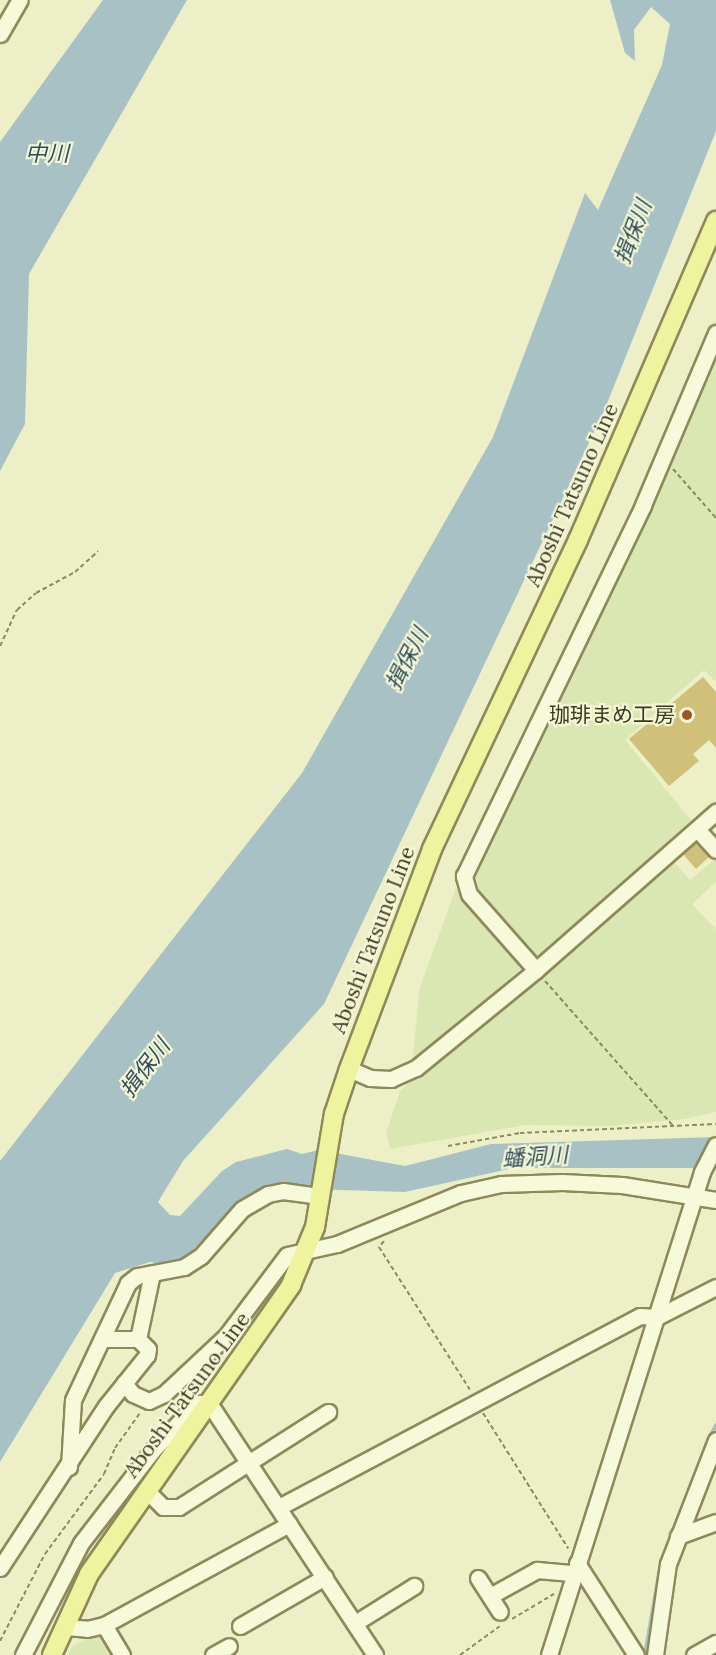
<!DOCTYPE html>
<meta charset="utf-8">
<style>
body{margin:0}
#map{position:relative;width:716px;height:1655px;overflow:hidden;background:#edf0c6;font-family:Lora,"Noto Sans JP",serif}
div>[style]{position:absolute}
.farmland>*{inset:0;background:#dbe7b3}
.water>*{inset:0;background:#a8c1c4}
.stream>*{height:4px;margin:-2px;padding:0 2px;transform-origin:2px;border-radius:2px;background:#a8c1c4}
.building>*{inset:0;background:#d0c07a}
.path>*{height:2px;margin-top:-1px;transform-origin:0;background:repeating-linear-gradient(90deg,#8d895a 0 4.5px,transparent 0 7.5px)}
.roads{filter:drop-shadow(2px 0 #8d895a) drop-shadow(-2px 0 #8d895a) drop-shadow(0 2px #8d895a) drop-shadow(0 -2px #8d895a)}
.minor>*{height:15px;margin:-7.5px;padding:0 7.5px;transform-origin:7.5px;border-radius:7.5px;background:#f7fada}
.major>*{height:18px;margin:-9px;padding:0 9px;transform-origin:9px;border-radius:9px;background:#eef49d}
.dots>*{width:16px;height:16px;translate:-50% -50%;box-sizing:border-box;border:3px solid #f4f7d6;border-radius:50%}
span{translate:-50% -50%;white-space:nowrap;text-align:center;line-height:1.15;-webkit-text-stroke:4.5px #f4f7d6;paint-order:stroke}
.street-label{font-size:21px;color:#3d391f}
.poi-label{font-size:21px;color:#3d391f}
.right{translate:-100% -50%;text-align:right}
.water-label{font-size:22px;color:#2e4d5d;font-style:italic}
</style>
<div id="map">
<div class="farmland">
<div style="clip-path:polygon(716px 357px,716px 682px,704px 670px,625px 740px,691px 820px,542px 955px,531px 956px,477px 894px,473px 874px)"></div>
<div style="clip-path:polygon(670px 858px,690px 880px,716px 858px,716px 882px,692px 904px,716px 929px,716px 1112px,684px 1119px,610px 1126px,526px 1125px,390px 1149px,386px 1133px,400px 1091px,549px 967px)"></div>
<div style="clip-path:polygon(456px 888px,524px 966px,412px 1062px,420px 987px)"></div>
<div style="clip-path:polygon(104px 1631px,117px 1655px,68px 1655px,73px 1645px)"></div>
</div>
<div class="water">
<div style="clip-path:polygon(103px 0,187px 0,29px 274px,25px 424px,0 471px,0 142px)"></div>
<div style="clip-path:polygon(610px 0,716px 0,716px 131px,604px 411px,324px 1004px,183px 1161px,158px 1202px,170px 1215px,180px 1216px,222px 1171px,236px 1162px,287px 1149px,302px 1154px,319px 1150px,405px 1166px,491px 1144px,716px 1137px,716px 1168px,513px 1168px,405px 1192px,311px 1189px,292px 1185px,268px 1188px,241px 1202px,185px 1258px,163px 1264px,150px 1262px,115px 1273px,0 1462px,0 1161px,302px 773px,493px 437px,585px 193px,598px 210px,662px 65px,670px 24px,651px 7px,634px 30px,635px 61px,625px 53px)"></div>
</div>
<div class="stream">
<div style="left:710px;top:1437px;width:13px;rotate:-63deg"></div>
<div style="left:674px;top:1529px;width:91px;rotate:-68.8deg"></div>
<div style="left:645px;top:1655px;width:88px;rotate:-80.2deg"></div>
</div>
<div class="building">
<div style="clip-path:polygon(703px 677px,716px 692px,716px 748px,709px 740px,693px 754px,699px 761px,669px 786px,629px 739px)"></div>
<div style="clip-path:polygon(696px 842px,709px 857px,696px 869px,683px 854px)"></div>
</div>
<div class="path">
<div style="left:673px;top:469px;width:65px;rotate:48.7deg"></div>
<div style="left:0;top:646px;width:40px;rotate:-65deg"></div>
<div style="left:17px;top:610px;width:25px;rotate:-42deg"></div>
<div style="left:36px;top:593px;width:44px;rotate:-28.3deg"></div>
<div style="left:75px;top:572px;width:31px;rotate:-42deg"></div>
<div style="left:545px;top:981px;width:195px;rotate:48.5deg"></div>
<div style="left:448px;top:1146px;width:73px;rotate:-10.2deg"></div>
<div style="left:520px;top:1133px;width:196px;rotate:-2.6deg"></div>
<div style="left:384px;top:1241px;width:8px;rotate:130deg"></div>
<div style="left:379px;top:1247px;width:169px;rotate:57.5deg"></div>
<div style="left:483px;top:1413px;width:160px;rotate:57.8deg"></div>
<div style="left:512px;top:1619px;width:49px;rotate:-30.8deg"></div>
<div style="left:0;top:1641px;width:98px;rotate:-62.7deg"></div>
<div style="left:45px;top:1554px;width:99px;rotate:-53.6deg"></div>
<div style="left:104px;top:1474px;width:28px;rotate:-67deg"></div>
<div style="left:115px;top:1448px;width:43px;rotate:-54.5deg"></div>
<div style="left:460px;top:1655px;width:49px;rotate:-35.9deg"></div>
</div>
<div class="roads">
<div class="minor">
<div style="left:0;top:34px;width:39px;rotate:-60deg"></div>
<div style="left:697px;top:829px;width:28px;rotate:48deg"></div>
<div style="left:536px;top:970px;width:101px;rotate:-131.4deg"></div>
<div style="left:469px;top:894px;width:19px;rotate:-106deg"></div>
<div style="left:464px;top:876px;width:412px;rotate:-64.2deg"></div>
<div style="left:643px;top:505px;width:187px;rotate:-67deg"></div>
<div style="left:349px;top:1069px;width:23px;rotate:23deg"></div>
<div style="left:370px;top:1078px;width:21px;rotate:3deg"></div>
<div style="left:391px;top:1079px;width:27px;rotate:-24deg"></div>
<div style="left:416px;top:1068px;width:155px;rotate:-39.2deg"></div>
<div style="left:536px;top:970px;width:240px;rotate:-41.3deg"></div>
<div style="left:104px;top:1339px;width:34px"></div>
<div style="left:124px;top:1383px;width:14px;rotate:51deg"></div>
<div style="left:133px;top:1394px;width:17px;rotate:24deg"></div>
<div style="left:149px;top:1401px;width:17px;rotate:-25deg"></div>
<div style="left:164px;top:1394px;width:85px;rotate:-43.1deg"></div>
<div style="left:226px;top:1336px;width:101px;rotate:-53deg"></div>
<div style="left:287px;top:1255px;width:51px;rotate:-12.4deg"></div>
<div style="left:337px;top:1244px;width:134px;rotate:-22.4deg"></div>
<div style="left:461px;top:1193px;width:41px;rotate:-12.7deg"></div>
<div style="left:501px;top:1184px;width:61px;rotate:-1.9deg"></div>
<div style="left:562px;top:1182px;width:60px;rotate:2.9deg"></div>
<div style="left:622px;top:1185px;width:95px;rotate:9.1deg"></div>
<div style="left:69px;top:1467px;width:67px;rotate:-86.6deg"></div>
<div style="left:73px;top:1400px;width:129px;rotate:-64.8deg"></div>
<div style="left:128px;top:1283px;width:11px;rotate:-38deg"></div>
<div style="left:137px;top:1276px;width:48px;rotate:-10.8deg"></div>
<div style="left:184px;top:1267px;width:20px;rotate:-33deg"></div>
<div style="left:201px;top:1256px;width:62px;rotate:-48.9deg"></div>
<div style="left:242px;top:1209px;width:30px;rotate:-30deg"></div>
<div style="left:268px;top:1194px;width:15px;rotate:-11deg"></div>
<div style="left:283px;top:1191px;width:37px;rotate:8deg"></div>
<div style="left:146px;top:1490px;width:24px;rotate:45deg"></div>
<div style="left:163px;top:1507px;width:16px"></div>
<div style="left:179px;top:1507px;width:177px;rotate:-32.5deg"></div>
<div style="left:279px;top:1507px;width:408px;rotate:-27.9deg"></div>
<div style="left:640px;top:1316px;width:17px;rotate:3deg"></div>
<div style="left:657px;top:1317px;width:66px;rotate:-27deg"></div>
<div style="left:678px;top:1536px;width:40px;rotate:-20.2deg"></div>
<div style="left:577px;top:1563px;width:109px;rotate:57.3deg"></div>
<div style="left:0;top:1568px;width:194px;rotate:-56.8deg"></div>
<div style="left:106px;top:1406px;width:65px;rotate:-51.2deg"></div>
<div style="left:147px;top:1355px;width:6px;rotate:-81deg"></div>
<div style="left:148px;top:1349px;width:14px;rotate:-135deg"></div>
<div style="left:138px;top:1339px;width:67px;rotate:-78deg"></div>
<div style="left:478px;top:1578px;width:40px;rotate:57.1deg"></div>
<div style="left:490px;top:1596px;width:54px;rotate:-29deg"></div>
<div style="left:537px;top:1570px;width:37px;rotate:5deg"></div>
<div style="left:355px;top:1623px;width:70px;rotate:-32.1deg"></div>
<div style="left:104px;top:1625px;width:35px;rotate:59deg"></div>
<div style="left:240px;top:1626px;width:98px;rotate:-30deg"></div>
<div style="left:66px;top:1627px;width:21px;rotate:5deg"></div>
<div style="left:87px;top:1629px;width:17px;rotate:-13deg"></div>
<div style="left:104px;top:1625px;width:211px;rotate:-28.6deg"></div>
<div style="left:23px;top:1655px;width:126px;rotate:-62.6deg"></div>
<div style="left:81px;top:1543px;width:118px;rotate:-52.3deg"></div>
<div style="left:153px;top:1450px;width:64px;rotate:-46.9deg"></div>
<div style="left:197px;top:1403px;width:12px"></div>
<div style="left:209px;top:1403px;width:302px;rotate:56.6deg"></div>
<div style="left:213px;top:1655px;width:18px;rotate:-29deg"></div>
<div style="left:549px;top:1655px;width:507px;rotate:-72.42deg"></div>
<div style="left:702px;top:1172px;width:30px;rotate:-63deg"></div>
<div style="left:655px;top:1655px;width:92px;rotate:-81.9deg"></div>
<div style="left:668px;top:1564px;width:133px;rotate:-68.8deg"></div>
<div style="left:694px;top:1655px;width:25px;rotate:-29deg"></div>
</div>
<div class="major">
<div style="left:52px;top:1655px;width:89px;rotate:-65.4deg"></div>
<div style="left:89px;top:1574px;width:353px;rotate:-55deg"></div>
<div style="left:291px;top:1285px;width:63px;rotate:-67.5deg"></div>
<div style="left:315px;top:1227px;width:115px;rotate:-80.5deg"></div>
<div style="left:334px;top:1114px;width:47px;rotate:-71.6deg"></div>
<div style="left:349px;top:1069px;width:235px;rotate:-69.3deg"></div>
<div style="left:432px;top:849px;width:342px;rotate:-64.7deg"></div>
<div style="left:578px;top:540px;width:348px;rotate:-66.6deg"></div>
</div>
</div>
<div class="dots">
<div style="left:687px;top:715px;background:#9f5527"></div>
</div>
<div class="street-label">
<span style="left:572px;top:495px;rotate:-66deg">Aboshi Tatsuno Line</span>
<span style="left:373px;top:940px;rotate:-69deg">Aboshi Tatsuno Line</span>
<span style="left:187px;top:1395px;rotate:-54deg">Aboshi Tatsuno Line</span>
</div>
<div class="poi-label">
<span class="right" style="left:675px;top:715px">珈琲まめ工房</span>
</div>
<div class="water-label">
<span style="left:47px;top:154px">中川</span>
<span style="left:633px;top:232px;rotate:-69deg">揖保川</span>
<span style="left:407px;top:659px;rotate:-63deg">揖保川</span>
<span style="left:145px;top:1068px;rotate:-53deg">揖保川</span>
<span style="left:535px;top:1157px;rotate:-4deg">蟠洞川</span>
</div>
</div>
